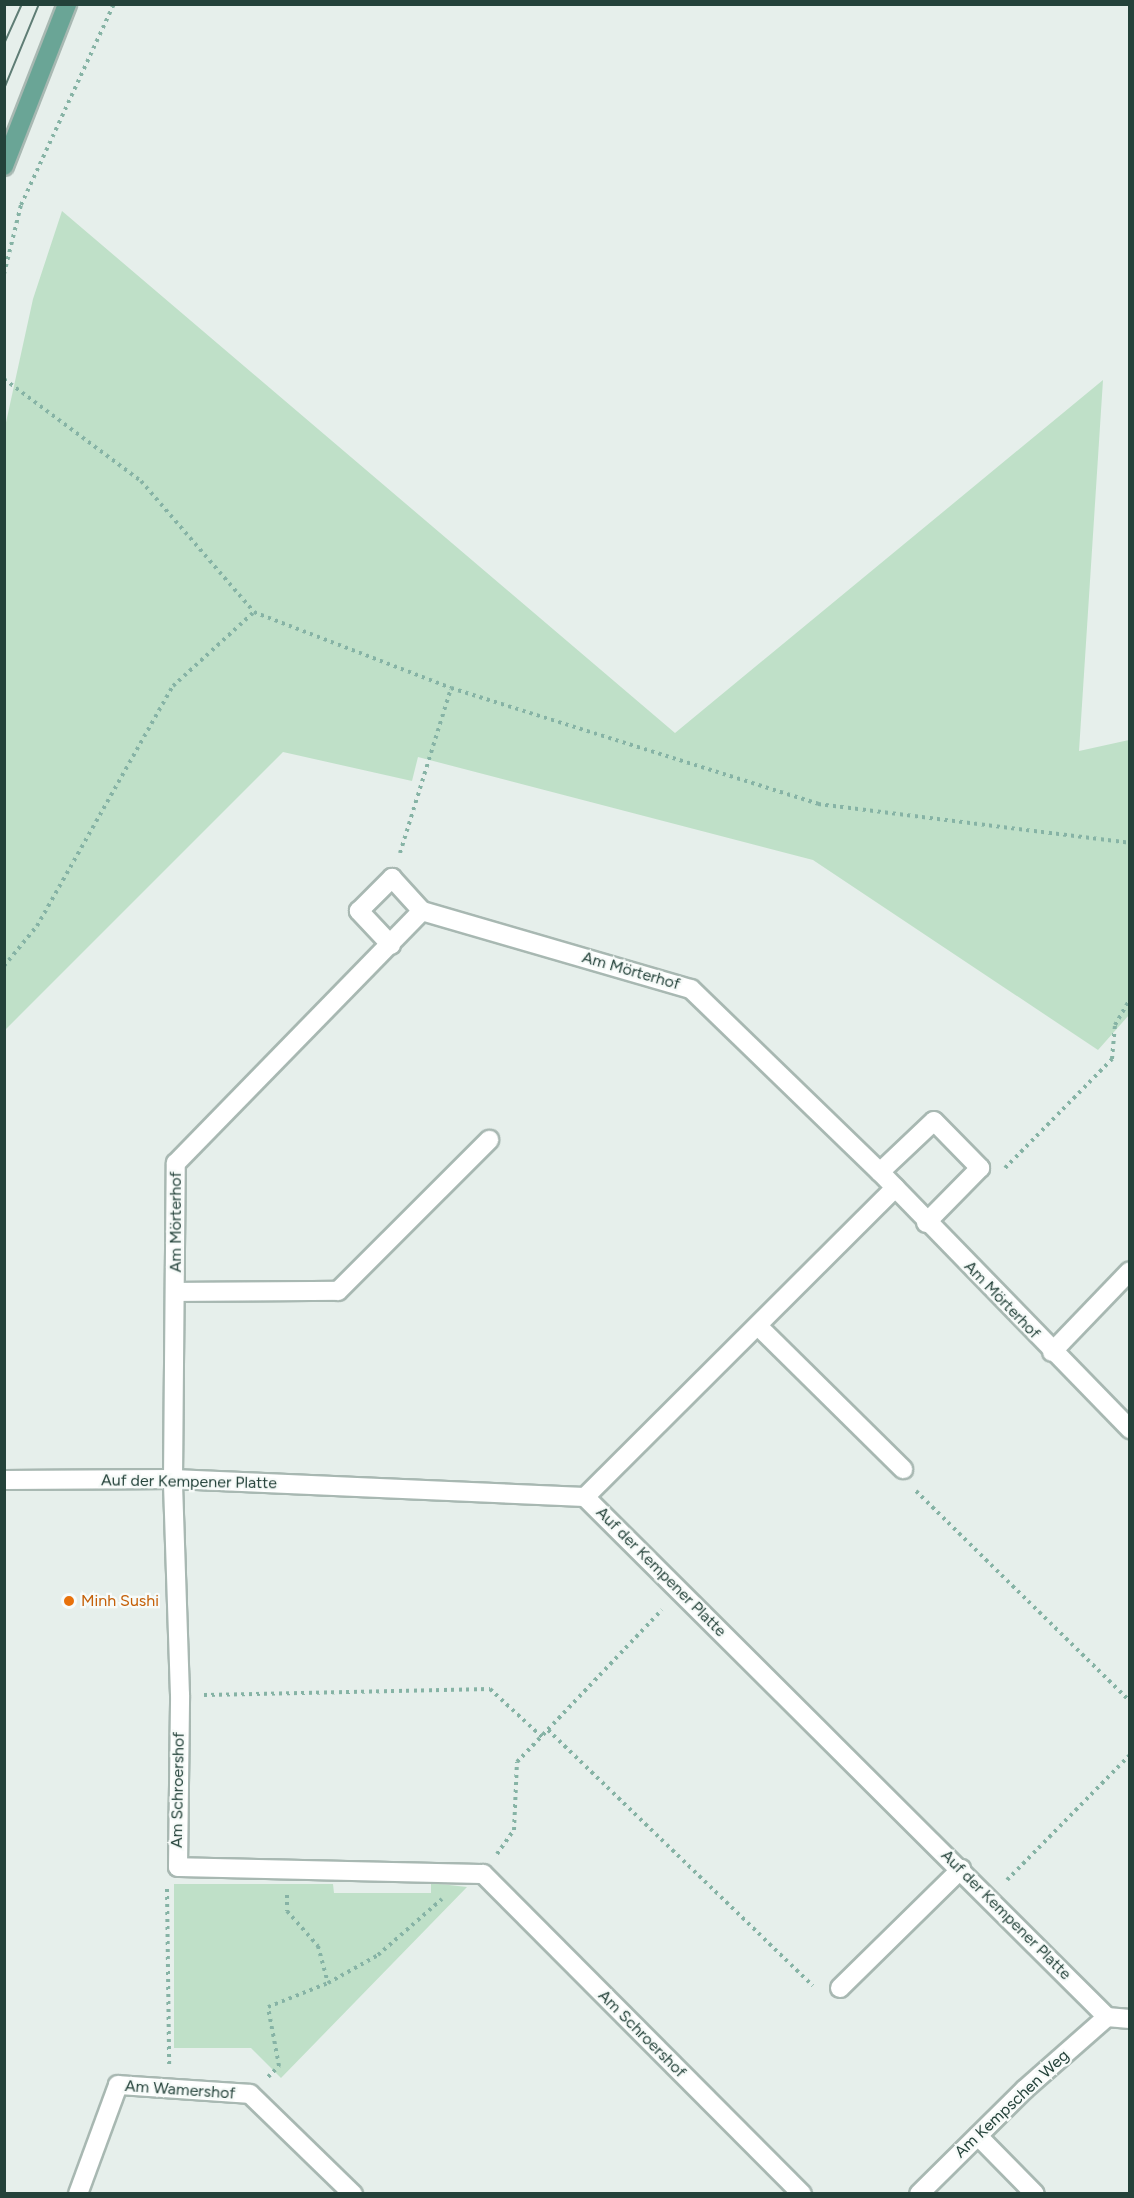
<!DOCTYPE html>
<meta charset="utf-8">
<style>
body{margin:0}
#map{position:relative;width:1134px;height:2198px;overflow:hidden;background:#e6efeb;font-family:Figtree,sans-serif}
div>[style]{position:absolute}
.green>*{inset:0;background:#bfe0c8}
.path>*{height:4px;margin-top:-2px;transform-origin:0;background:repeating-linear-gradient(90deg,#86b3a5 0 3px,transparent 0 7.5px)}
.roads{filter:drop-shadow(2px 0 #a8b8b2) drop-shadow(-2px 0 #a8b8b2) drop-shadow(0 2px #a8b8b2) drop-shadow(0 -2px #a8b8b2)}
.minor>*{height:18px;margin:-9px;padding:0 9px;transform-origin:9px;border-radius:9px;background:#fff}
.major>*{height:18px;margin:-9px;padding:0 9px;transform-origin:9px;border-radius:9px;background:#6aa596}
.tram>*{height:1.5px;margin:-0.75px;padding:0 0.75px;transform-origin:0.75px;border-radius:0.75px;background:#5f7d75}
.dots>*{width:16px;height:16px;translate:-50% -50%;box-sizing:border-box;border:3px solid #f7fbf9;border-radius:50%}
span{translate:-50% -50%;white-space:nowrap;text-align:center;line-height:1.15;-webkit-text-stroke:4.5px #f7fbf9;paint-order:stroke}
.street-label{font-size:16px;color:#24423a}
.food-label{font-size:16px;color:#c56008}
.left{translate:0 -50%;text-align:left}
.frame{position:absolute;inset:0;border:6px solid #24423a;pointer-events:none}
</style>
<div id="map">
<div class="green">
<div style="clip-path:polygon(62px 211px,675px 733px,1103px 380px,1079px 751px,1129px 740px,1129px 1015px,1098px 1050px,813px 860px,418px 757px,412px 781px,283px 752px,5px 1030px,5px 427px,33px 299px)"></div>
<div style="clip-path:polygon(431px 1883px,467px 1887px,281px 2078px,251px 2048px,174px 2048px,174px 1884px,333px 1884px,334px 1893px,431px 1893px)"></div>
</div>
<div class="path">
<div style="left:4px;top:274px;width:71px;rotate:-76.2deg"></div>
<div style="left:21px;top:205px;width:221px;rotate:-65.2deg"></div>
<div style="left:4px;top:379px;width:171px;rotate:36.7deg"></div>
<div style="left:141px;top:481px;width:173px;rotate:49.2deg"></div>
<div style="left:254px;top:612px;width:211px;rotate:21.1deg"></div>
<div style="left:451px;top:688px;width:385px;rotate:17.5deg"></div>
<div style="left:818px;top:804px;width:314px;rotate:7.1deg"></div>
<div style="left:400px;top:853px;width:173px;rotate:-72.8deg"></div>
<div style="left:4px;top:966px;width:52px;rotate:-50.5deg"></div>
<div style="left:37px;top:926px;width:276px;rotate:-60.5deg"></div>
<div style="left:173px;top:686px;width:110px;rotate:-42.4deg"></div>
<div style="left:1005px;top:1168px;width:153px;rotate:-45.5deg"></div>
<div style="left:1112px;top:1059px;width:34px;rotate:-85deg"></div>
<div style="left:1115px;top:1025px;width:30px;rotate:-60deg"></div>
<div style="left:916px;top:1491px;width:300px;rotate:44.5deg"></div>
<div style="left:204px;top:1695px;width:286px;rotate:-1.2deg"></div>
<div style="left:490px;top:1689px;width:71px;rotate:42.7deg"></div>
<div style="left:548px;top:1730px;width:368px;rotate:44deg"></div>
<div style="left:497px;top:1854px;width:29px;rotate:-55deg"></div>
<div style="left:514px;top:1830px;width:68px;rotate:-87.5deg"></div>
<div style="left:517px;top:1762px;width:210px;rotate:-46.4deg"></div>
<div style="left:1007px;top:1880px;width:175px;rotate:-45.5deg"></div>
<div style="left:167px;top:1889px;width:175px;rotate:89.3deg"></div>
<div style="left:287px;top:1895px;width:16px;rotate:90deg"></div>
<div style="left:287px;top:1911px;width:47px;rotate:48.5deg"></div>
<div style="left:318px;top:1946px;width:38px;rotate:75deg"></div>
<div style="left:268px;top:2077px;width:16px;rotate:-45deg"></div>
<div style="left:279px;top:2066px;width:60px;rotate:-100.6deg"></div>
<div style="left:268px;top:2007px;width:65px;rotate:-21.8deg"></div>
<div style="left:328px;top:1983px;width:57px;rotate:-29.2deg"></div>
<div style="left:378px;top:1955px;width:85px;rotate:-41.2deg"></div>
</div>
<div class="roads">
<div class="minor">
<div style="left:391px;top:945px;width:47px;rotate:-133.3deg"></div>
<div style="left:359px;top:911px;width:47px;rotate:-45deg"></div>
<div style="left:392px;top:878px;width:45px;rotate:47.7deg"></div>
<div style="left:880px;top:1172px;width:74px;rotate:-43.4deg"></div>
<div style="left:934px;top:1121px;width:66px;rotate:45.6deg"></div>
<div style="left:980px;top:1168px;width:77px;rotate:134.5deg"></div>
<div style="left:177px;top:1292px;width:161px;rotate:-0.4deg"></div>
<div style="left:338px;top:1291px;width:214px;rotate:-45deg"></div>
<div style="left:758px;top:1326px;width:204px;rotate:44.6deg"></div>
<div style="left:1052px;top:1352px;width:112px;rotate:-46.1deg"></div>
<div style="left:4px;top:1480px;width:169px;rotate:-0.3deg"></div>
<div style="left:173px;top:1479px;width:412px;rotate:2.5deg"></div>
<div style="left:585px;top:1497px;width:737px;rotate:44.89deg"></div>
<div style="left:1107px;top:2017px;width:23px;rotate:5deg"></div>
<div style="left:585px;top:1497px;width:438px;rotate:-44.9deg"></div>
<div style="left:840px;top:1988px;width:170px;rotate:-44.5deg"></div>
<div style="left:978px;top:2136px;width:81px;rotate:45.5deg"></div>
<div style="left:78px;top:2194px;width:116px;rotate:-69.8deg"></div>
<div style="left:118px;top:2085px;width:132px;rotate:3.9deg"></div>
<div style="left:250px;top:2094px;width:144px;rotate:44.2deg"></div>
<div style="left:802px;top:2194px;width:452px;rotate:-134.9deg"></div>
<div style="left:483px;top:1874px;width:305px;rotate:-178.7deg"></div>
<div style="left:178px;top:1867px;width:172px;rotate:-89.3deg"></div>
<div style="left:180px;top:1695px;width:216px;rotate:-91.9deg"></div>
<div style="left:173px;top:1479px;width:316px;rotate:-89.5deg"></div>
<div style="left:176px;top:1163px;width:352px;rotate:-45.7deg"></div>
<div style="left:422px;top:911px;width:280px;rotate:16.2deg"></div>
<div style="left:691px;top:989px;width:263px;rotate:44.1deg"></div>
<div style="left:880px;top:1172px;width:359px;rotate:45.8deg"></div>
<div style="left:919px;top:2194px;width:149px;rotate:-44.7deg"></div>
<div style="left:1025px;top:2089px;width:109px;rotate:-41.3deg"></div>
</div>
<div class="major">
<div style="left:4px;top:166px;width:174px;rotate:-68.7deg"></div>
</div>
</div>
<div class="tram">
<div style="left:4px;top:44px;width:44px;rotate:-65.8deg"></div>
<div style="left:4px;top:89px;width:92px;rotate:-67.6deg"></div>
</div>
<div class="dots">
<div style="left:69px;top:1601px;background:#e8710a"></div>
</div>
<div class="street-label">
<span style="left:631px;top:971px;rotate:16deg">Am Mörterhof</span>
<span style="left:176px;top:1222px;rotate:-90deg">Am Mörterhof</span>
<span style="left:1002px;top:1300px;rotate:46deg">Am Mörterhof</span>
<span style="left:189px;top:1482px;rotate:1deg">Auf der Kempener Platte</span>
<span style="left:661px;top:1572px;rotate:45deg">Auf der Kempener Platte</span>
<span style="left:178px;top:1790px;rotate:-89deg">Am Schroershof</span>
<span style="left:1006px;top:1915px;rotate:45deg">Auf der Kempener Platte</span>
<span style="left:642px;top:2034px;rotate:45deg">Am Schroershof</span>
<span style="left:180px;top:2090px;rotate:4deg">Am Wamershof</span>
<span style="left:1012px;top:2104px;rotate:-43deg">Am Kempschen Weg</span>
</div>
<div class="food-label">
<span class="left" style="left:81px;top:1601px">Minh Sushi</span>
</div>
<div class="frame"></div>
</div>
